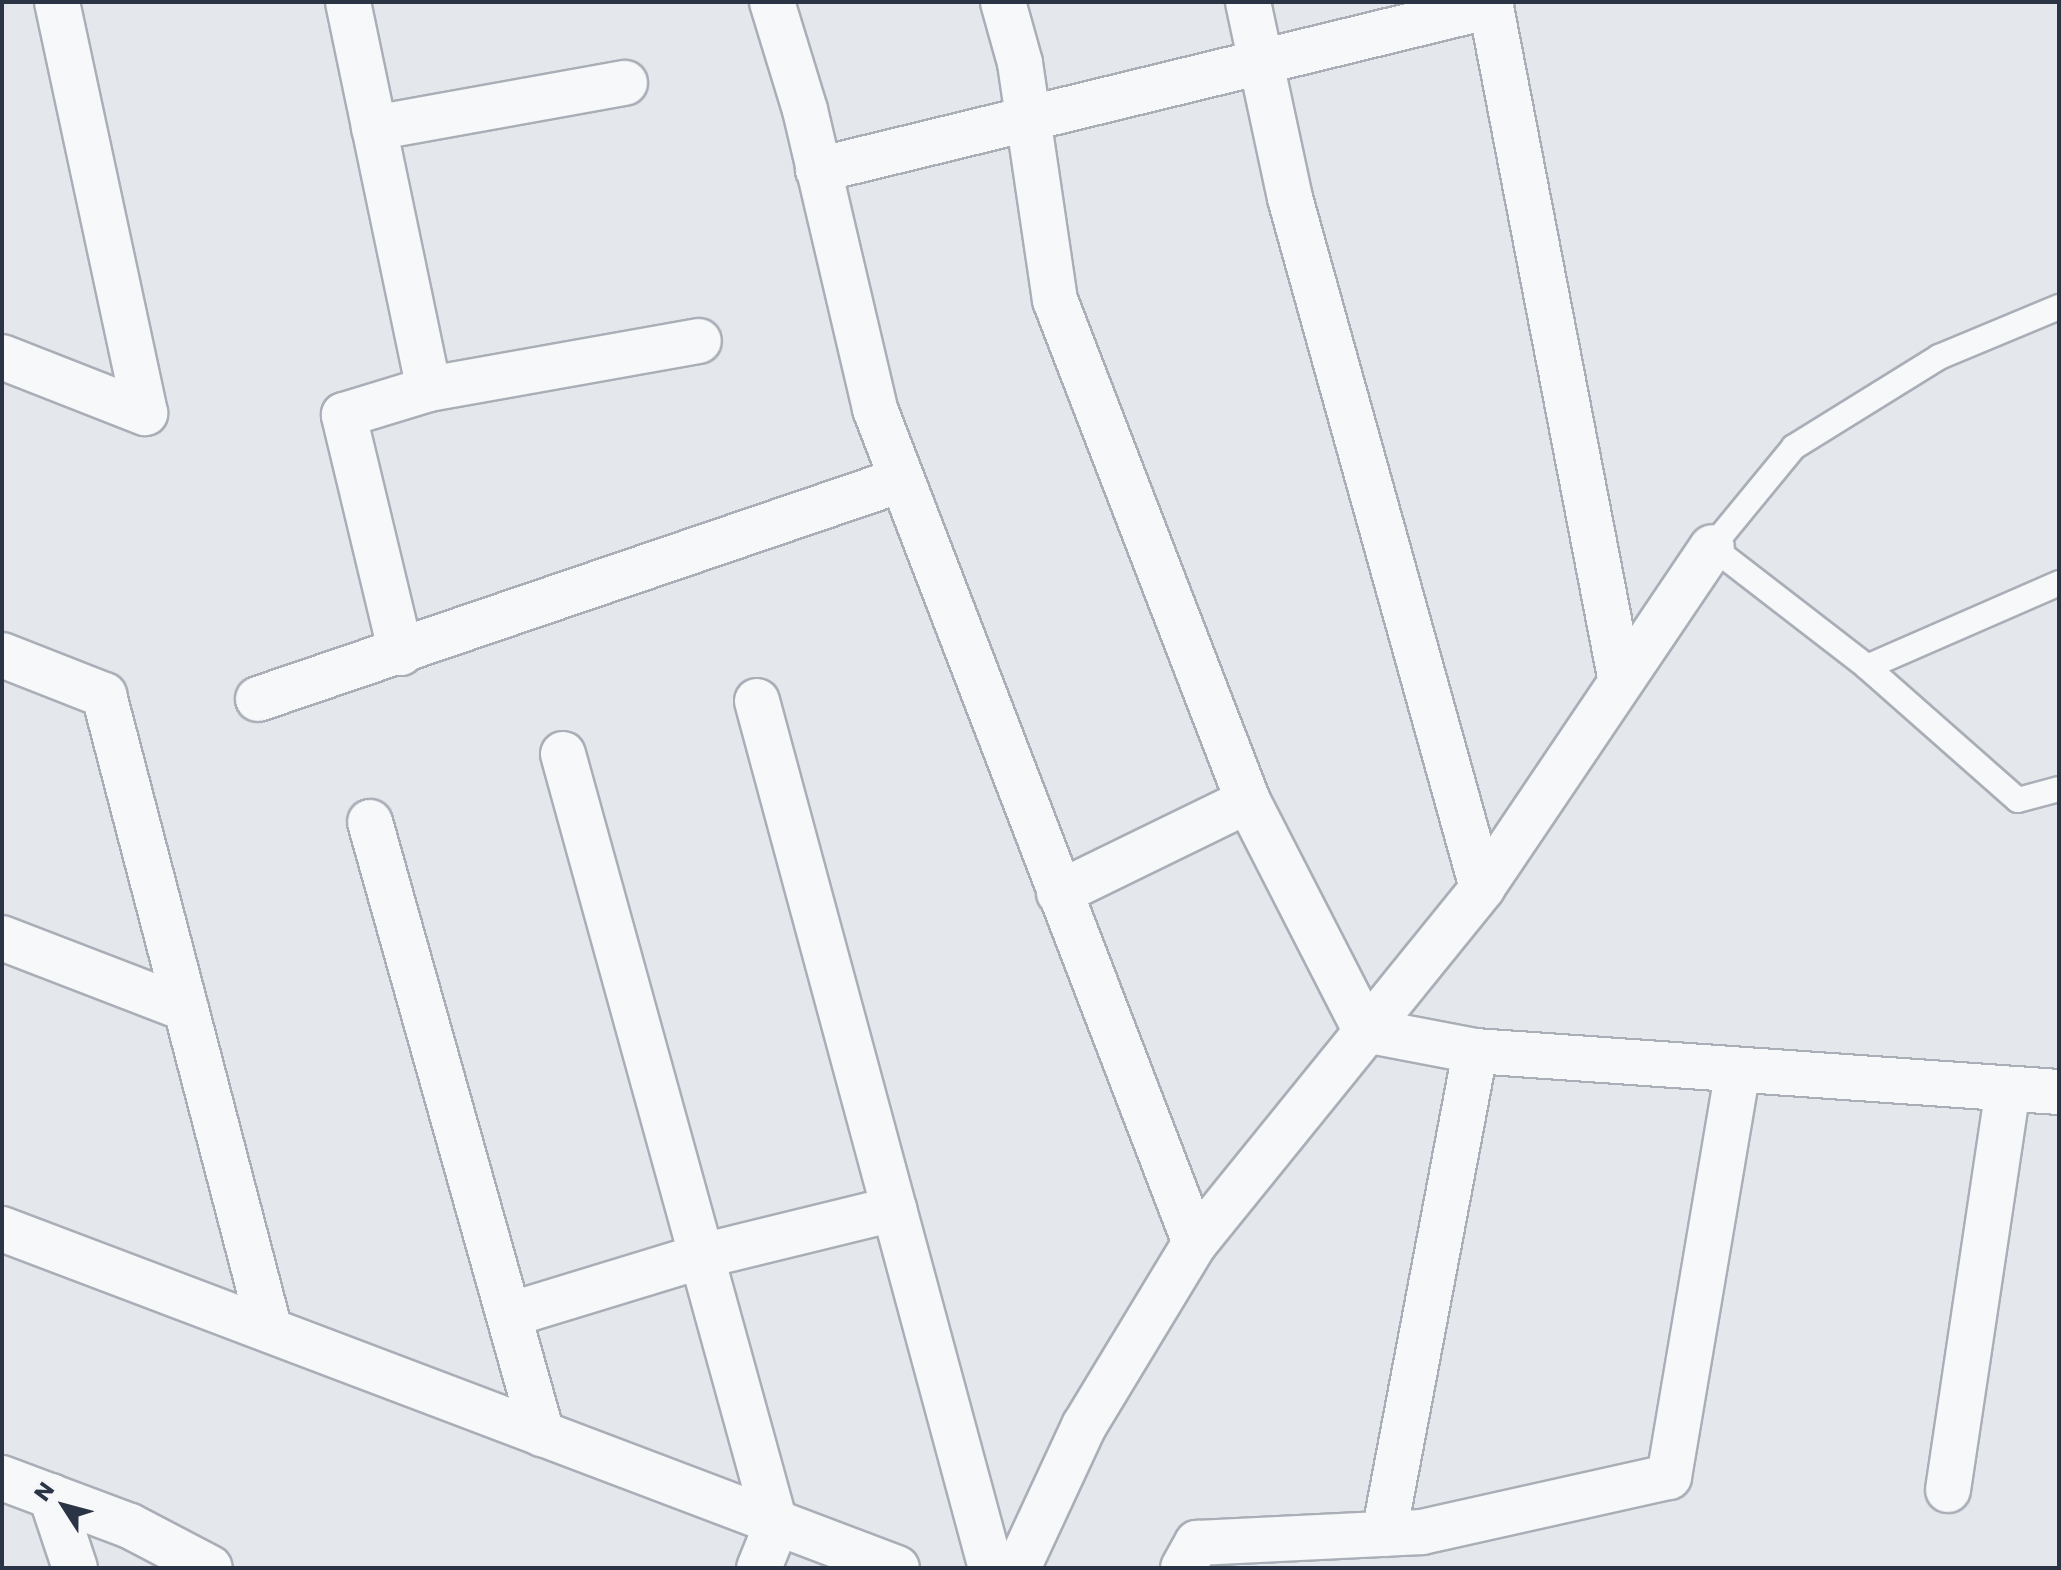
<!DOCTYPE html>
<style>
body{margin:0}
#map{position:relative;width:2061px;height:1570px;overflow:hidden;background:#e4e7ec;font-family:Poppins,sans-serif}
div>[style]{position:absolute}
.roads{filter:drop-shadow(2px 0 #a9aeb7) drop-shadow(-2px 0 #a9aeb7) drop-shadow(0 2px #a9aeb7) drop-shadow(0 -2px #a9aeb7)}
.service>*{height:24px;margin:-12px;padding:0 12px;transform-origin:12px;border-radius:12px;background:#f7f8fa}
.minor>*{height:44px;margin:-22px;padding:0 22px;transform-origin:22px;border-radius:22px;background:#f7f8fa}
span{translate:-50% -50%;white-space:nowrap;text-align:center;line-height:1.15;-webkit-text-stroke:6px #f4f6f9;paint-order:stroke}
.frame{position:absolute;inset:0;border:4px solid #2b3445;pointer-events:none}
.north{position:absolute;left:24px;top:1466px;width:80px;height:80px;-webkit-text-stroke:6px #f4f6f9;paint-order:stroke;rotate:306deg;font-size:22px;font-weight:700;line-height:32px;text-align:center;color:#2b3445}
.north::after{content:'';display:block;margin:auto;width:28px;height:36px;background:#2b3445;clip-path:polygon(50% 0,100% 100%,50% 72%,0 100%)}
</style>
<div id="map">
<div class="roads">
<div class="service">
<div style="left:2059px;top:307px;width:130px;rotate:157.4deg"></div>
<div style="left:1939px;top:357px;width:171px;rotate:148.2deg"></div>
<div style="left:1794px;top:447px;width:129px;rotate:129.4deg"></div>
<div style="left:1712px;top:547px;width:196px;rotate:37.7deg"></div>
<div style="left:1867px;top:667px;width:201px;rotate:41.4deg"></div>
<div style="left:2018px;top:800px;width:42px;rotate:-15deg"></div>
<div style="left:1867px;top:667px;width:210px;rotate:-23.6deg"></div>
</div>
<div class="minor">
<div style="left:57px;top:2px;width:420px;rotate:77.9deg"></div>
<div style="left:348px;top:2px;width:395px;rotate:78.2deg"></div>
<div style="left:772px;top:2px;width:113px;rotate:73deg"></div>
<div style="left:805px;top:110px;width:307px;rotate:76.8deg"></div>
<div style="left:875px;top:409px;width:893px;rotate:69.01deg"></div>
<div style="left:1003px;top:2px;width:63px;rotate:74.4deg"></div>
<div style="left:1020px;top:63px;width:240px;rotate:81.6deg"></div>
<div style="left:1055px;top:300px;width:537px;rotate:68.93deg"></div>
<div style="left:1248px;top:801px;width:257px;rotate:62.9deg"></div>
<div style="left:1248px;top:2px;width:200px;rotate:77.9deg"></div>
<div style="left:1290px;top:198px;width:716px;rotate:74.45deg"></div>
<div style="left:1490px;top:2px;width:687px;rotate:79.1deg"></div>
<div style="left:374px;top:128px;width:255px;rotate:-10.2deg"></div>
<div style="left:818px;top:170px;width:693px;rotate:-13.7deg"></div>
<div style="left:2px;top:357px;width:154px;rotate:21.4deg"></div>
<div style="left:401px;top:653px;width:245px;rotate:-103.5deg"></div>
<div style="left:344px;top:415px;width:89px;rotate:-17deg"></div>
<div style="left:429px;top:389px;width:274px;rotate:-10.1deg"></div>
<div style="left:2px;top:655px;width:110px;rotate:21.4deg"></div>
<div style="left:104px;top:695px;width:653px;rotate:75.37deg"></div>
<div style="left:258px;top:699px;width:679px;rotate:-18.81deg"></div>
<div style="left:757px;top:701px;width:898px;rotate:74.9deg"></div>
<div style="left:563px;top:754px;width:801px;rotate:74.58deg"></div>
<div style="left:776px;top:1526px;width:45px;rotate:112deg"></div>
<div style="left:370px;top:822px;width:636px;rotate:74.3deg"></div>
<div style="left:1059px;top:893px;width:210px;rotate:-26deg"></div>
<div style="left:2px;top:938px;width:197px;rotate:21.1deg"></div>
<div style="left:1365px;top:1030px;width:112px;rotate:10.8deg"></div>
<div style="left:1475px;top:1051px;width:585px;rotate:4.02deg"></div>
<div style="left:2px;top:1229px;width:957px;rotate:20.75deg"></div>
<div style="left:509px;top:1315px;width:202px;rotate:-17deg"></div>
<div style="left:702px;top:1256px;width:198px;rotate:-13.8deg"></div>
<div style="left:2px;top:1478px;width:137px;rotate:20.6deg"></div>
<div style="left:130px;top:1526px;width:90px;rotate:27.7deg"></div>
<div style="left:1948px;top:1490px;width:405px;rotate:-81.5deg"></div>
<div style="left:51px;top:1496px;width:76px;rotate:71.6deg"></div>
<div style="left:1384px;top:1534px;width:491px;rotate:-79.3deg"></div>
<div style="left:1018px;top:1568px;width:157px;rotate:-65.1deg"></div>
<div style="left:1084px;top:1426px;width:214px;rotate:-58.8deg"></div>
<div style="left:1195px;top:1243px;width:457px;rotate:-51deg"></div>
<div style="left:1482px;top:888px;width:411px;rotate:-56deg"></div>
<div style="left:1183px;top:1568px;width:29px;rotate:-61deg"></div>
<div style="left:1197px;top:1543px;width:225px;rotate:-2.8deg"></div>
<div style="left:1422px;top:1532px;width:253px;rotate:-12.6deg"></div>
<div style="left:1669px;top:1477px;width:412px;rotate:-80.4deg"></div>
</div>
</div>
<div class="frame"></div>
<div class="north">N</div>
</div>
